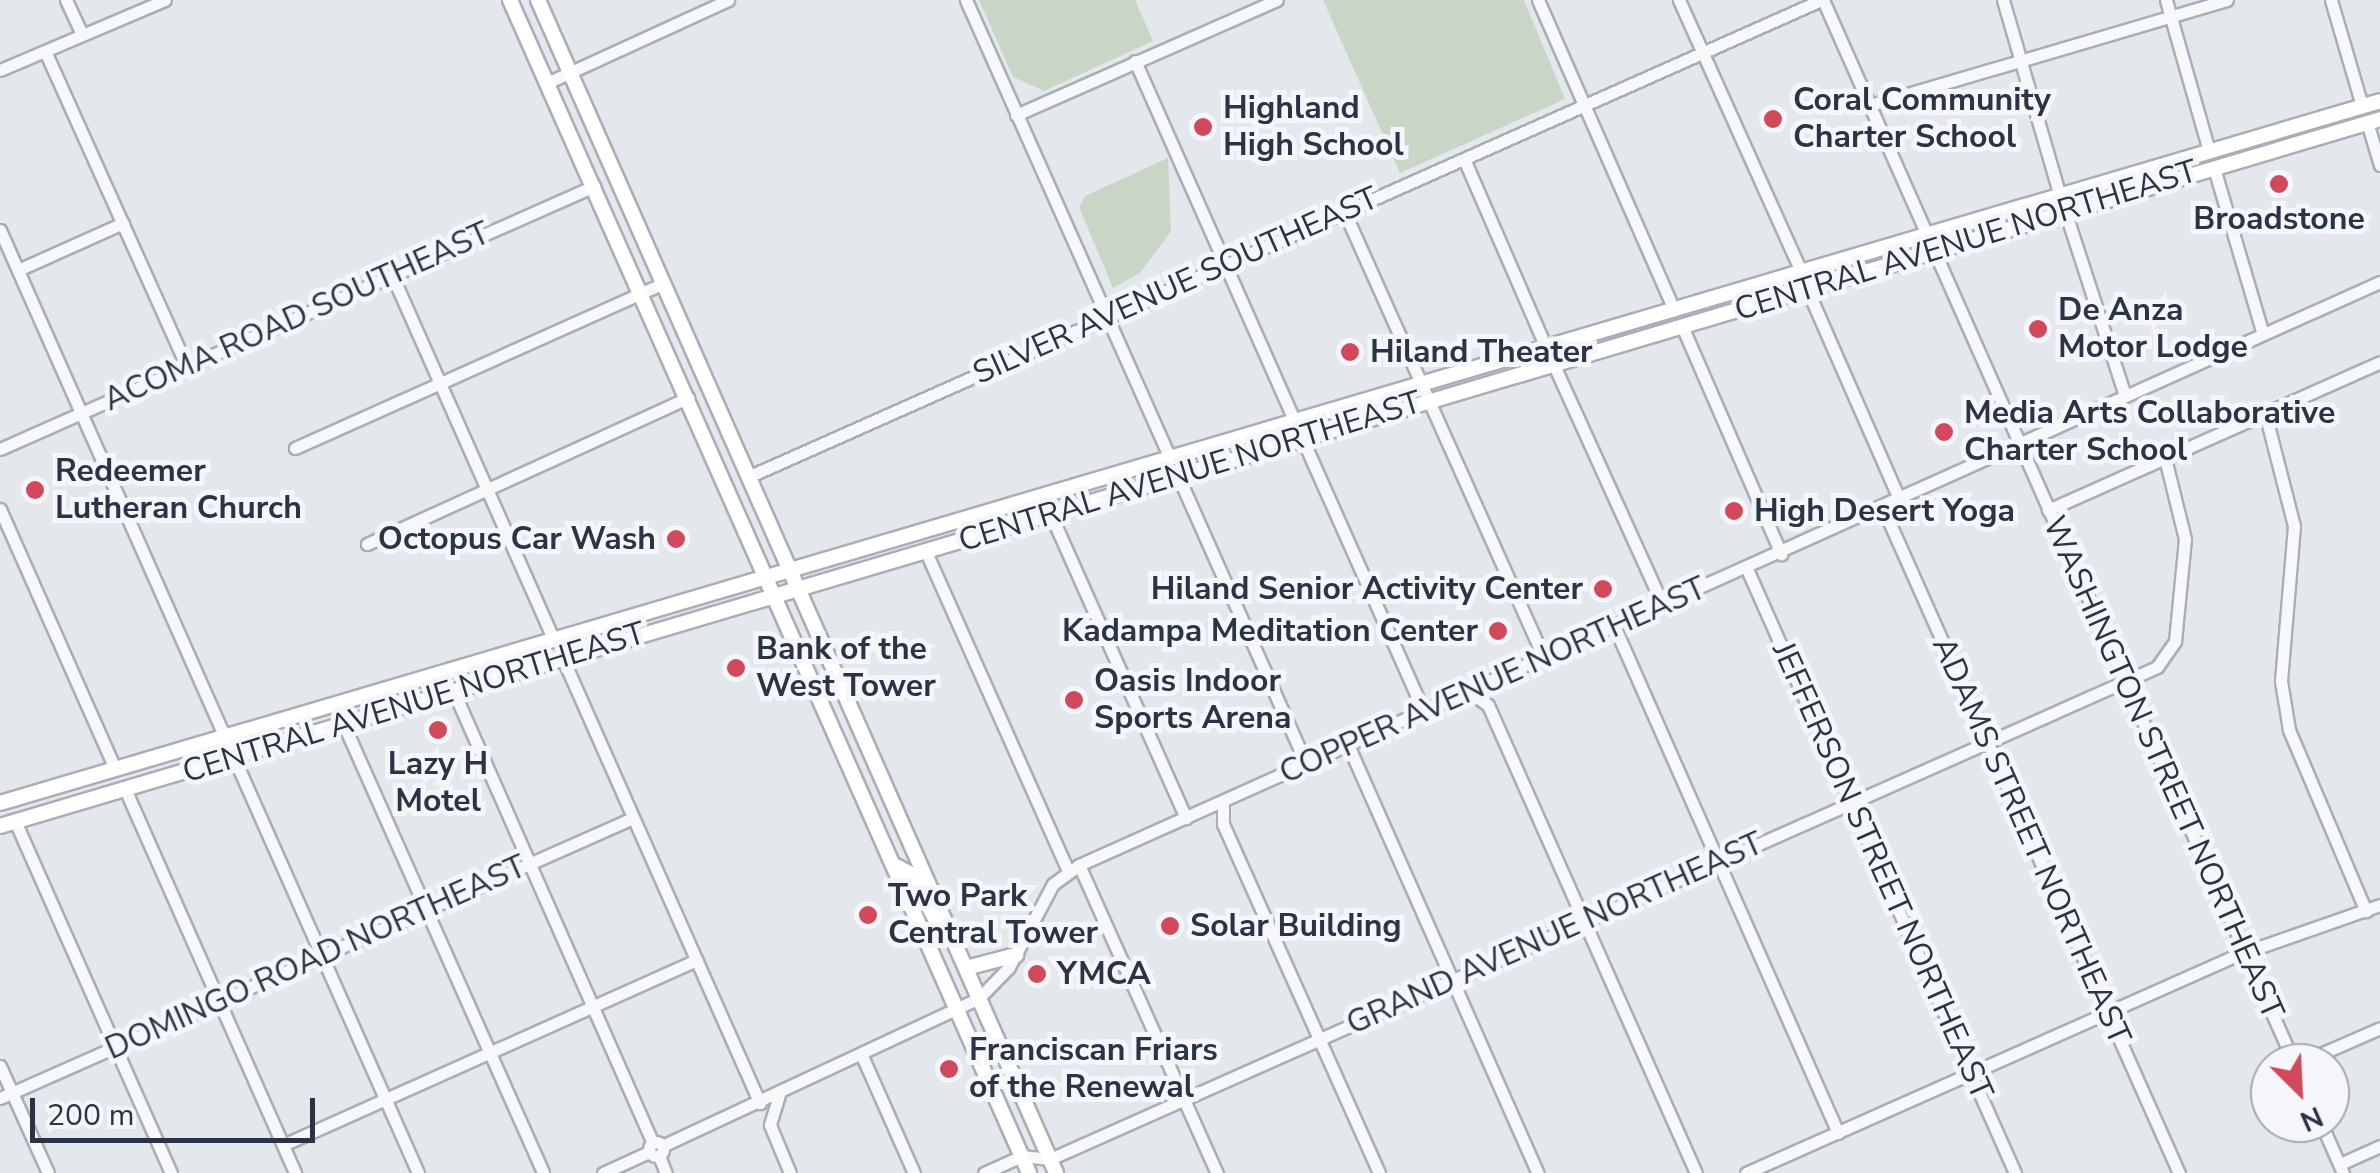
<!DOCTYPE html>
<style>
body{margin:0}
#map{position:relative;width:2380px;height:1173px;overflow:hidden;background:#e4e7ec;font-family:"Nunito Sans",sans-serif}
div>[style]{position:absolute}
.green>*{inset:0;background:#c9d6c5}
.roads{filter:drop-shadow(2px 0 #a9aeb7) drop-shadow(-2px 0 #a9aeb7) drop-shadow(0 2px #a9aeb7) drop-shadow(0 -2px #a9aeb7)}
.minor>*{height:11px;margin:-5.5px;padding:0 5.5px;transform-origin:5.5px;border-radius:5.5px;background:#f7f8fa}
.minor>.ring{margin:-5.5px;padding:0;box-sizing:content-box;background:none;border:11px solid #f7f8fa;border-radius:50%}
.major>*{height:14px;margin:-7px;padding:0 7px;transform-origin:7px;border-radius:7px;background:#fff}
.dots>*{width:28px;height:28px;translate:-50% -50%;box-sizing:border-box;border:5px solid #f4f6f9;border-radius:50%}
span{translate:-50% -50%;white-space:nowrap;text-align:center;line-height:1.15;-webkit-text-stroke:10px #f4f6f9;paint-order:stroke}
.poi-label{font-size:32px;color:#2b3445;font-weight:700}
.left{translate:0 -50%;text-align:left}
.right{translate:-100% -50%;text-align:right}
.street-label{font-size:32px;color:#2b3445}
.north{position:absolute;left:2250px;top:1043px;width:100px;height:100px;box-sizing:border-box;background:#f4f6f9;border:2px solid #a4a8b1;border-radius:50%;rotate:156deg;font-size:28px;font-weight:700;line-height:40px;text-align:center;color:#2b3445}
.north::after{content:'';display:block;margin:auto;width:35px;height:45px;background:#d1495b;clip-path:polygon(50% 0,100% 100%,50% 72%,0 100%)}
.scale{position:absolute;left:30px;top:1098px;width:285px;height:45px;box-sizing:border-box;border:5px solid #2b3445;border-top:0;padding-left:12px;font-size:30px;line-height:35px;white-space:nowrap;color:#2b3445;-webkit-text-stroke:8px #f4f6f9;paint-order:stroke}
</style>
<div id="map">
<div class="green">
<div style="clip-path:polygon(979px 0,1135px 0,1153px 41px,1044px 91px,1013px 77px)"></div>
<div style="clip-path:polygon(1323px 0,1524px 0,1565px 99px,1400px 173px)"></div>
<div style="clip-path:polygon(1168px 158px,1171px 231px,1140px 273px,1113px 288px,1079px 207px,1085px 196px)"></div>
</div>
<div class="roads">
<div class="minor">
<div style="left:66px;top:0;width:38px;rotate:65deg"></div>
<div style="left:966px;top:0;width:501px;rotate:65.99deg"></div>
<div style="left:1538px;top:0;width:339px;rotate:66.3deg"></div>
<div style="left:1679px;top:0;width:298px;rotate:65.8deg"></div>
<div style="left:1823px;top:0;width:1163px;rotate:66.1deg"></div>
<div style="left:2003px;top:0;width:204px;rotate:73.8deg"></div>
<div style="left:2166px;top:0;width:157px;rotate:74.1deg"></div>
<div style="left:2331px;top:0;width:110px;rotate:73.7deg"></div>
<div style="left:45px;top:51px;width:344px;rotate:65.8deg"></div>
<div style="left:1135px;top:61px;width:393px;rotate:66.1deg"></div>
<div style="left:0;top:70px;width:179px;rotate:-23deg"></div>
<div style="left:547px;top:83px;width:199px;rotate:-24.6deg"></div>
<div style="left:1870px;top:105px;width:372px;rotate:-16.4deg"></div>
<div style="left:1016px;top:115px;width:285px;rotate:-23.8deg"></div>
<div style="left:2367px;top:122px;width:45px;rotate:73.2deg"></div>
<div style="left:1464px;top:159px;width:203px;rotate:66.5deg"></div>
<div style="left:2214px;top:168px;width:173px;rotate:73.6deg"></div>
<div style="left:1344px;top:211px;width:490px;rotate:65.9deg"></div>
<div style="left:2065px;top:211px;width:194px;rotate:72deg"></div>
<div style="left:0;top:230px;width:1031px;rotate:66.09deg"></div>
<div style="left:18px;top:270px;width:115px;rotate:-24.1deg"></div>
<div style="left:392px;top:275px;width:399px;rotate:66.1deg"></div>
<div style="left:1807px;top:289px;width:232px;rotate:66.3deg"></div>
<div style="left:1682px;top:326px;width:249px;rotate:66.5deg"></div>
<div style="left:1553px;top:363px;width:267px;rotate:65.6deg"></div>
<div style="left:2265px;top:413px;width:117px;rotate:75.6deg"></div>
<div style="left:2294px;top:526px;width:156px;rotate:94.8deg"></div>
<div style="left:2281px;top:681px;width:50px;rotate:80.7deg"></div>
<div style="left:2289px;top:730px;width:197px;rotate:67deg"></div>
<div style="left:1302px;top:438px;width:300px;rotate:66deg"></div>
<div style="left:295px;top:448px;width:404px;rotate:-24.1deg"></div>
<div style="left:0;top:449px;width:650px;rotate:-23.88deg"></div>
<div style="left:750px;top:476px;width:1172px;rotate:-23.96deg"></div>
<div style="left:1178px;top:476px;width:315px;rotate:66deg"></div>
<div style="left:1883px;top:508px;width:728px;rotate:66.01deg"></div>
<div style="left:0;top:509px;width:284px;rotate:66.1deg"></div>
<div style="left:2048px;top:510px;width:363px;rotate:-24deg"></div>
<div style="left:1051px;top:515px;width:332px;rotate:66deg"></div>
<div style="left:367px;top:544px;width:353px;rotate:-24.5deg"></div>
<div style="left:926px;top:552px;width:349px;rotate:66deg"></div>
<div style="left:1747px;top:569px;width:661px;rotate:66.07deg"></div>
<div style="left:1615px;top:628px;width:552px;rotate:66.17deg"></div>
<div style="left:563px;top:659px;width:486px;rotate:66.1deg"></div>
<div style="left:453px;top:690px;width:495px;rotate:66.2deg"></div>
<div style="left:1470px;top:692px;width:22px;rotate:36deg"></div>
<div style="left:1488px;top:705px;width:512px;rotate:66.04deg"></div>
<div style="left:343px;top:723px;width:492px;rotate:66deg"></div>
<div style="left:1348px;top:745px;width:468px;rotate:66.1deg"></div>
<div style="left:125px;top:789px;width:420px;rotate:66.1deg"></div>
<div style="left:1223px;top:801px;width:23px;rotate:90deg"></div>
<div style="left:1223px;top:824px;width:382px;rotate:65.9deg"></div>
<div style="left:15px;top:821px;width:385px;rotate:66.1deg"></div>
<div style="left:1079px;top:865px;width:338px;rotate:65.9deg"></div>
<div style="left:863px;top:1058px;width:126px;rotate:66.1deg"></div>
<div style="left:2300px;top:1063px;width:87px;rotate:-23.6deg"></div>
<div style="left:0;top:1066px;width:117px;rotate:65.8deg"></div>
<div style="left:779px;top:1095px;width:31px;rotate:107deg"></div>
<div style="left:770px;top:1125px;width:52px;rotate:67.4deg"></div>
<div style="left:0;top:1098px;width:692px;rotate:-23.86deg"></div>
<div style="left:2321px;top:1123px;width:55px;rotate:66.3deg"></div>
<div class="ring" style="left:649px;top:1142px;width:3px;height:3px"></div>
<div style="left:283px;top:1145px;width:453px;rotate:-24.1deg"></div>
<div style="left:662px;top:1146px;width:350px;rotate:-25deg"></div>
<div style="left:979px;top:998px;width:43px;rotate:-45.9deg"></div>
<div style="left:1009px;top:967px;width:94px;rotate:-62.1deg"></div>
<div style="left:1053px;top:884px;width:32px;rotate:-36deg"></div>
<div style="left:1079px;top:865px;width:1426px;rotate:-24.14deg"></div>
<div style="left:659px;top:1156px;width:18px;rotate:68deg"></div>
<div style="left:2340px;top:1164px;width:44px;rotate:-24.2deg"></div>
<div style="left:603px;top:1173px;width:51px;rotate:-24.5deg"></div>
<div style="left:984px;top:1173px;width:42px;rotate:-24.1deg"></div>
<div style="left:1022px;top:1156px;width:28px;rotate:6deg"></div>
<div style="left:1050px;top:1159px;width:1211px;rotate:-23.96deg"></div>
<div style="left:2157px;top:667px;width:32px;rotate:-55deg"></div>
<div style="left:2175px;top:641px;width:102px;rotate:-84.4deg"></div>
<div style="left:2185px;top:539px;width:83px;rotate:-103.9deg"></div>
<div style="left:1746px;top:1173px;width:537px;rotate:-23.94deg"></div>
<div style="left:2237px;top:955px;width:151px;rotate:-19.3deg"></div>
</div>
<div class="major">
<div style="left:510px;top:0;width:1283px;rotate:66.13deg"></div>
<div style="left:538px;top:0;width:1282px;rotate:66.17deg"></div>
<div style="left:0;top:803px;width:2481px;rotate:-16.43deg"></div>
<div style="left:0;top:826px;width:2483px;rotate:-16.54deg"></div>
<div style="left:894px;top:865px;width:19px;rotate:28deg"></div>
<div style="left:911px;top:874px;width:61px;rotate:61.8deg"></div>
<div style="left:966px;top:968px;width:52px;rotate:-14.6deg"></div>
</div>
</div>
<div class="dots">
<div style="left:1773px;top:119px;background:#d1495b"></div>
<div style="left:1203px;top:127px;background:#d1495b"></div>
<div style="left:2279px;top:184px;background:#d1495b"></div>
<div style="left:2038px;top:329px;background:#d1495b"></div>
<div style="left:1350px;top:352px;background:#d1495b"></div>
<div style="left:1944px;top:432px;background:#d1495b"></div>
<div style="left:35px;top:490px;background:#d1495b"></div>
<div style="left:1734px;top:511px;background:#d1495b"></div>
<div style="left:676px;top:539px;background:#d1495b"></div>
<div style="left:1603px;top:589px;background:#d1495b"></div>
<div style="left:1498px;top:631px;background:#d1495b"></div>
<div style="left:736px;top:668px;background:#d1495b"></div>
<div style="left:1074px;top:700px;background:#d1495b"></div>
<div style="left:438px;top:730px;background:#d1495b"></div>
<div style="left:868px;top:915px;background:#d1495b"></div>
<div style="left:1170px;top:926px;background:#d1495b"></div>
<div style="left:1037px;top:974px;background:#d1495b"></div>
<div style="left:949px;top:1069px;background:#d1495b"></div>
</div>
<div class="poi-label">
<span class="left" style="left:1793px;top:119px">Coral Community<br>Charter School</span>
<span class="left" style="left:1223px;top:127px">Highland<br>High School</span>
<span style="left:2279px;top:219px">Broadstone</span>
<span class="left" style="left:2058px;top:329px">De Anza<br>Motor Lodge</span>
<span class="left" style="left:1370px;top:352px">Hiland Theater</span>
<span class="left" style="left:1964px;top:432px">Media Arts Collaborative<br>Charter School</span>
<span class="left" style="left:55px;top:490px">Redeemer<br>Lutheran Church</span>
<span class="left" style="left:1754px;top:511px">High Desert Yoga</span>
<span class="right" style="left:656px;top:539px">Octopus Car Wash</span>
<span class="right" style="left:1583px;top:589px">Hiland Senior Activity Center</span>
<span class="right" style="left:1478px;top:631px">Kadampa Meditation Center</span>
<span class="left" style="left:756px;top:668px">Bank of the<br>West Tower</span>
<span class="left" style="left:1094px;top:700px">Oasis Indoor<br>Sports Arena</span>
<span style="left:438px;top:783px">Lazy H<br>Motel</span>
<span class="left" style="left:888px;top:915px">Two Park<br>Central Tower</span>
<span class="left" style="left:1190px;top:926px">Solar Building</span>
<span class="left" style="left:1057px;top:974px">YMCA</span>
<span class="left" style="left:969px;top:1069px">Franciscan Friars<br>of the Renewal</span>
</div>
<div class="street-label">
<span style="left:1966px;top:241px;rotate:-17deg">CENTRAL AVENUE NORTHEAST</span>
<span style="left:1176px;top:286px;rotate:-24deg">SILVER AVENUE SOUTHEAST</span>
<span style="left:297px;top:317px;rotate:-24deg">ACOMA ROAD SOUTHEAST</span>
<span style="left:1190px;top:472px;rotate:-17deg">CENTRAL AVENUE NORTHEAST</span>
<span style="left:1493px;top:681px;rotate:-24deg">COPPER AVENUE NORTHEAST</span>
<span style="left:414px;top:703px;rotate:-17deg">CENTRAL AVENUE NORTHEAST</span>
<span style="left:2163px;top:768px;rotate:66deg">WASHINGTON STREET NORTHEAST</span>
<span style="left:2031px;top:841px;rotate:66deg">ADAMS STREET NORTHEAST</span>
<span style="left:1882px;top:871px;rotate:66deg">JEFFERSON STREET NORTHEAST</span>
<span style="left:1555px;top:934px;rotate:-24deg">GRAND AVENUE NORTHEAST</span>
<span style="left:316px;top:958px;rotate:-24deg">DOMINGO ROAD NORTHEAST</span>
</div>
<div class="north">N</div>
<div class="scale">200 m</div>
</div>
